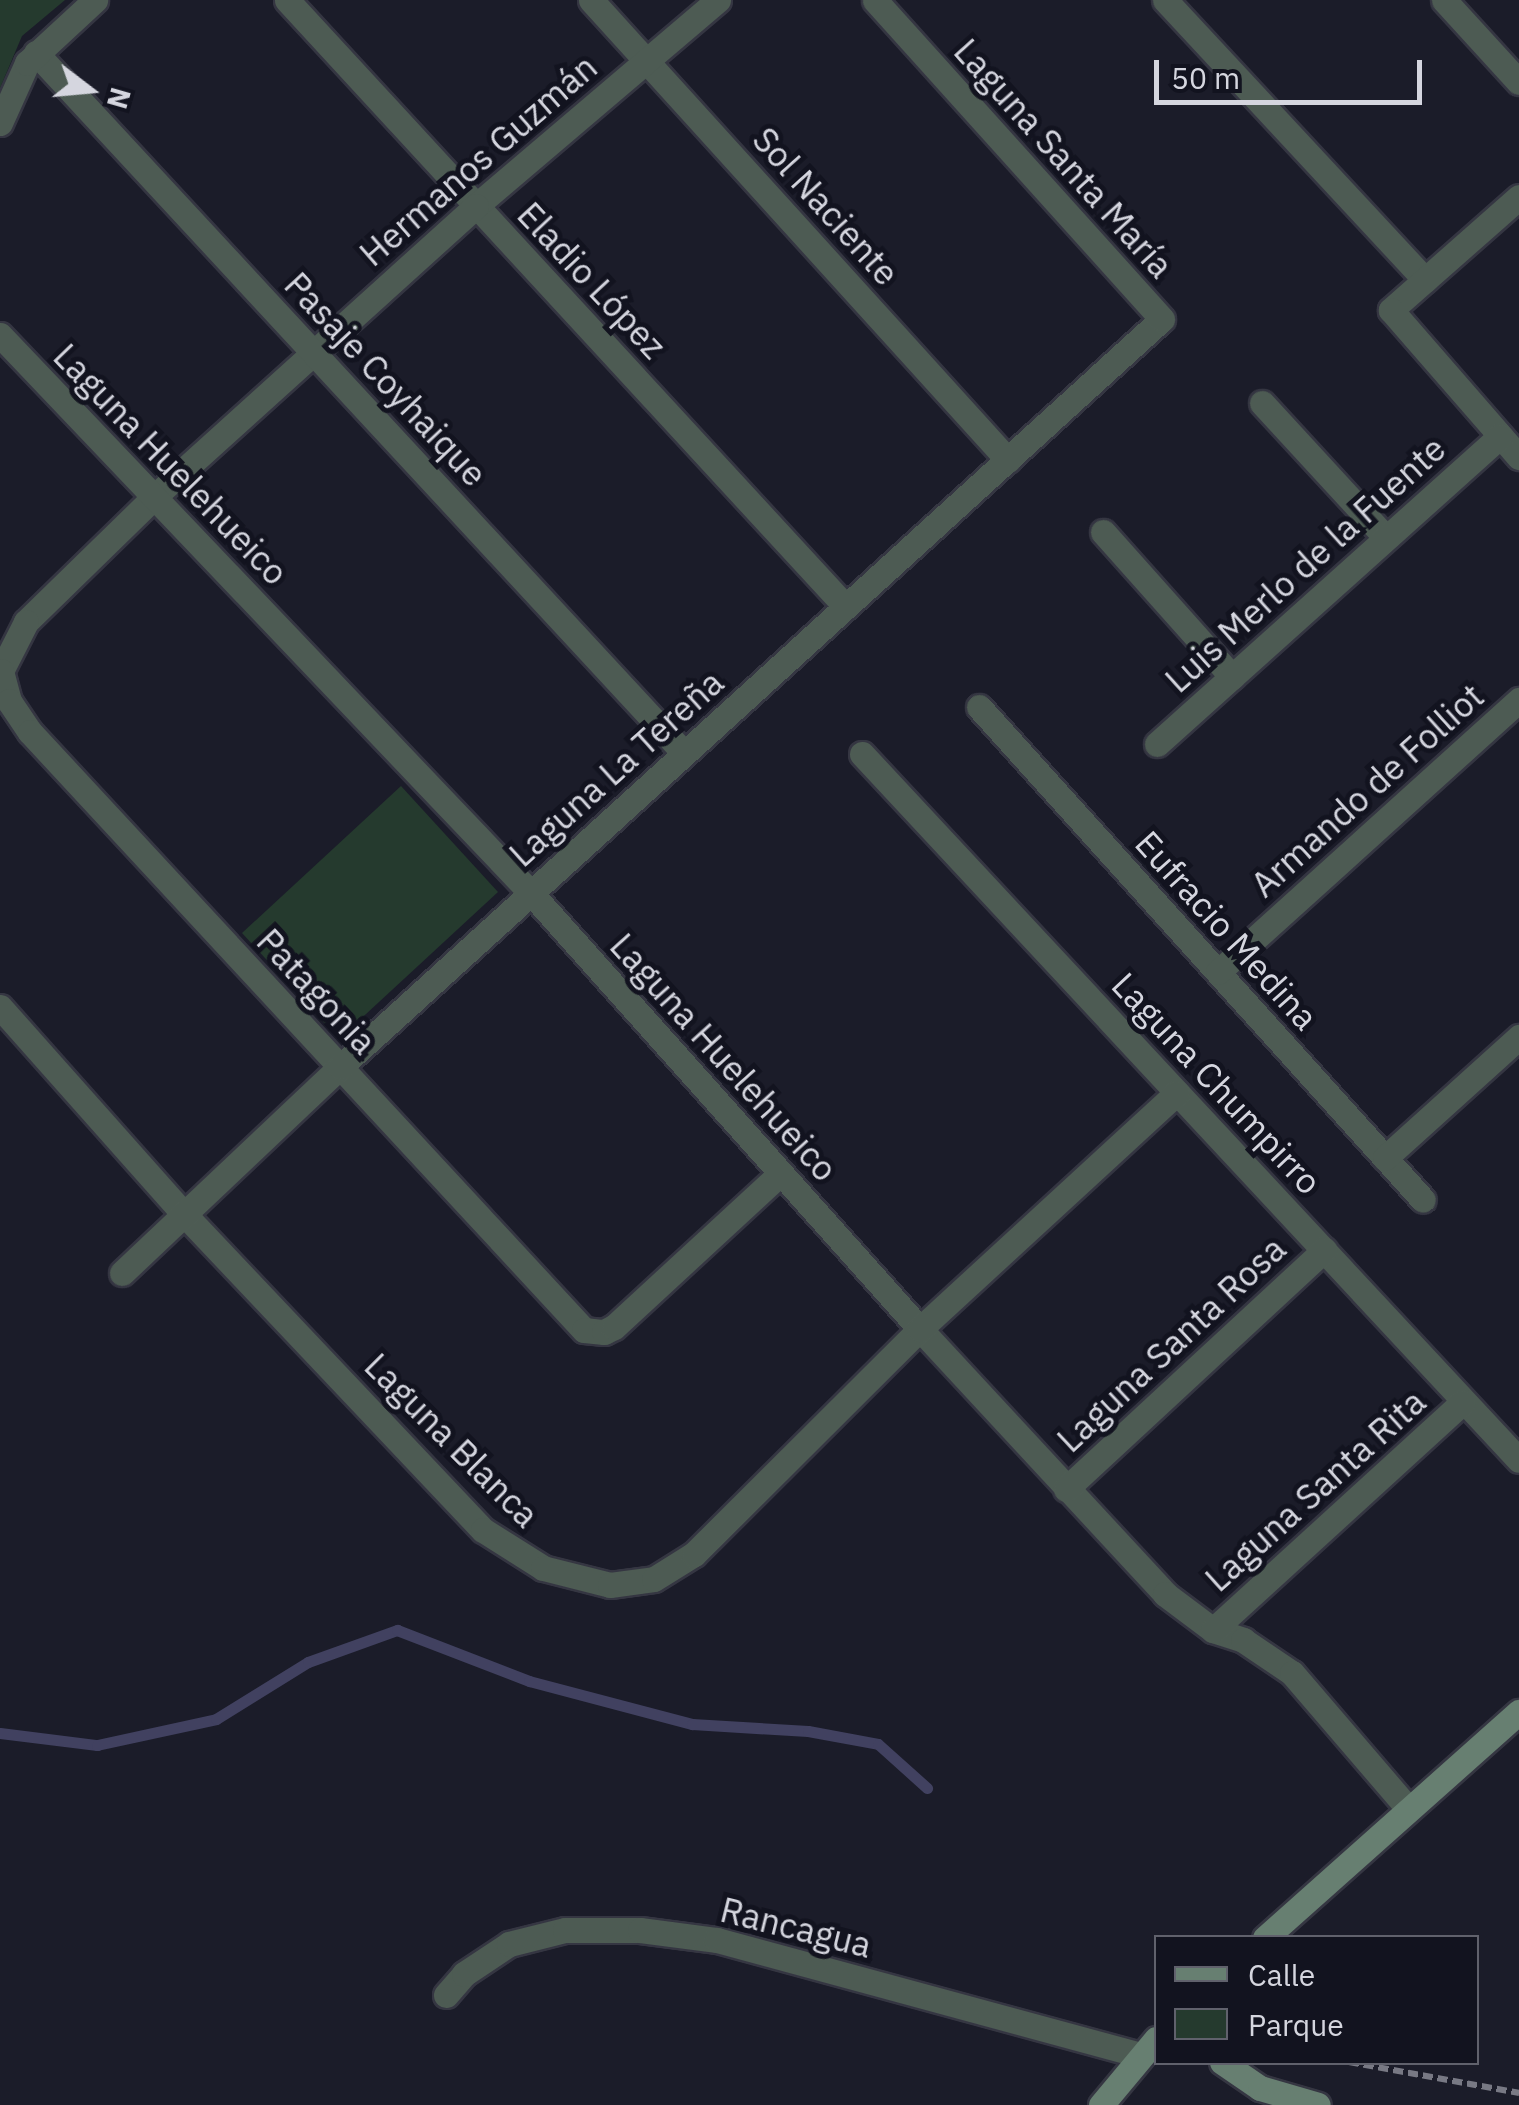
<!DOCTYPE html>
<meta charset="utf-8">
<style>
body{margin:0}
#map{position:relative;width:1519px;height:2105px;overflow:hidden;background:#1b1c29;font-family:"IBM Plex Sans",sans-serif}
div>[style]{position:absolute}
.green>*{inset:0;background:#253a2e}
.stream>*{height:11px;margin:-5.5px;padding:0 5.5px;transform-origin:5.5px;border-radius:5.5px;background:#414160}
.path>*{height:6px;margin-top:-3px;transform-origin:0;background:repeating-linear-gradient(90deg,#787984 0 10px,transparent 0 15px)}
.roads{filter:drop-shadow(2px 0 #353642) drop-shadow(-2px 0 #353642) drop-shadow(0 2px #353642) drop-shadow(0 -2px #353642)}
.minor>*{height:25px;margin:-12.5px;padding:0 12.5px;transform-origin:12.5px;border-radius:12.5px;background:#4d5b53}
.secondary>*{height:25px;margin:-12.5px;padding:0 12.5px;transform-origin:12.5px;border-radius:12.5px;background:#677f71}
span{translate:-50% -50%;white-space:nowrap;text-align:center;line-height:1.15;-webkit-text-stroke:10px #12131f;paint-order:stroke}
.street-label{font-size:35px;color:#d5d6df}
.legend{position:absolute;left:1154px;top:1935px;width:325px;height:130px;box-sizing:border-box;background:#12131f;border:2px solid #60616c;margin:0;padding:12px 18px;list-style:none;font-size:30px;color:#d5d6df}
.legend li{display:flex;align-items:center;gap:20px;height:50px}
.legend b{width:50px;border:2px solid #60616c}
.north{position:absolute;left:40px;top:40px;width:100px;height:100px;-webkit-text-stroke:8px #12131f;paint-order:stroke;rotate:106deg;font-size:28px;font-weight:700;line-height:40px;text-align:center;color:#d5d6df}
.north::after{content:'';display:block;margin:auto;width:35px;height:45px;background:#d5d6df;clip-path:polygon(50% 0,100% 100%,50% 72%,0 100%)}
.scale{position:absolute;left:1154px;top:60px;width:268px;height:45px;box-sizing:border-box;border:5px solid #d5d6df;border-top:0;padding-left:12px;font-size:30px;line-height:35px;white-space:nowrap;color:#d5d6df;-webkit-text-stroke:8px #12131f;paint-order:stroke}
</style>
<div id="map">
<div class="green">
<div style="clip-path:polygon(0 0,65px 0,22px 36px,0 88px)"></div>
<div style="clip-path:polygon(401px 786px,498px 892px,339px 1039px,242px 933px)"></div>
</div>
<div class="stream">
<div style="left:0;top:1733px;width:98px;rotate:7.1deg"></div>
<div style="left:97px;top:1745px;width:122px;rotate:-12.3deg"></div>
<div style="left:216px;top:1719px;width:108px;rotate:-31.8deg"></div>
<div style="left:308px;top:1662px;width:95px;rotate:-19.8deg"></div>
<div style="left:397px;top:1630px;width:142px;rotate:21.1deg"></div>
<div style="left:529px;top:1681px;width:169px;rotate:14.8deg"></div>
<div style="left:692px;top:1724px;width:116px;rotate:3.5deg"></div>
<div style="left:808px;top:1731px;width:71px;rotate:10.5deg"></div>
<div style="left:878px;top:1744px;width:66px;rotate:41.9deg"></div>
</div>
<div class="path">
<div style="left:1349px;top:2062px;width:173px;rotate:10.3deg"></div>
</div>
<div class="roads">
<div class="minor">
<div style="left:287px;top:0;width:825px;rotate:47.36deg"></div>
<div style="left:591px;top:0;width:621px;rotate:47.81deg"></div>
<div style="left:718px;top:0;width:318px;rotate:139.6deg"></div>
<div style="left:476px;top:206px;width:434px;rotate:137.9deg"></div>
<div style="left:154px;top:497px;width:179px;rotate:135.7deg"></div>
<div style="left:26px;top:622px;width:55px;rotate:117deg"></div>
<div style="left:1px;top:671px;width:31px;rotate:75deg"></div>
<div style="left:9px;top:701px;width:37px;rotate:56deg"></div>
<div style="left:30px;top:732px;width:815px;rotate:47.19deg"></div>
<div style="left:584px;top:1330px;width:20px;rotate:6deg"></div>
<div style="left:604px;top:1332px;width:11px;rotate:-27deg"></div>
<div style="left:614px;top:1327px;width:227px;rotate:-42.7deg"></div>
<div style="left:1165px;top:0;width:382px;rotate:47.1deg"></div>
<div style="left:1444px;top:0;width:111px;rotate:47.6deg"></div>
<div style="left:36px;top:53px;width:954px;rotate:47.21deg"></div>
<div style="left:0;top:123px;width:66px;rotate:-65.8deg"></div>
<div style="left:27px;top:63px;width:93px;rotate:-42.8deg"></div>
<div style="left:1519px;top:197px;width:171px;rotate:138.6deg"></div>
<div style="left:1391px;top:310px;width:195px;rotate:49deg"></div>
<div style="left:0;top:335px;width:770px;rotate:46.42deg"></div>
<div style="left:531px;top:893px;width:584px;rotate:48.26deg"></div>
<div style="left:920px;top:1329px;width:361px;rotate:47.2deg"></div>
<div style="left:1165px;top:1594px;width:60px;rotate:36.9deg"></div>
<div style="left:1213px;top:1630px;width:32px;rotate:18deg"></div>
<div style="left:1243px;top:1640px;width:59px;rotate:34deg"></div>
<div style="left:1292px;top:1673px;width:177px;rotate:49.4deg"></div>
<div style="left:1262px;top:403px;width:183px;rotate:47.4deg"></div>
<div style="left:1103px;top:532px;width:194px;rotate:48.3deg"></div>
<div style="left:979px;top:707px;width:663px;rotate:47.99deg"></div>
<div style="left:1157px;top:744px;width:461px;rotate:-41.9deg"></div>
<div style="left:862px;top:754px;width:964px;rotate:47.06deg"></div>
<div style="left:1218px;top:972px;width:406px;rotate:-42.1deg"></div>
<div style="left:0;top:1007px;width:277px;rotate:48.4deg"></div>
<div style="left:184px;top:1214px;width:435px;rotate:46.6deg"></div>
<div style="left:483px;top:1530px;width:71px;rotate:32.3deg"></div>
<div style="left:543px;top:1568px;width:69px;rotate:14.2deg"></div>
<div style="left:610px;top:1585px;width:44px;rotate:-7.8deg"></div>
<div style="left:654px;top:1579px;width:47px;rotate:-32deg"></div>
<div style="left:694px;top:1554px;width:319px;rotate:-44.9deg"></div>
<div style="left:920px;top:1329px;width:349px;rotate:-42.6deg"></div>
<div style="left:1385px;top:1158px;width:181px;rotate:-42.1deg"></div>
<div style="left:122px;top:1273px;width:300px;rotate:-43.4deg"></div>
<div style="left:340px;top:1067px;width:1111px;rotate:-42.3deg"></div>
<div style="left:1162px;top:319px;width:429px;rotate:-132deg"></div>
<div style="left:1066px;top:1489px;width:352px;rotate:-42.8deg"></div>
<div style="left:1213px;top:1630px;width:338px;rotate:-42.4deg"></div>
<div style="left:446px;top:1995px;width:28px;rotate:-49deg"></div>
<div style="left:464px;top:1974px;width:54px;rotate:-33.7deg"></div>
<div style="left:509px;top:1944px;width:58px;rotate:-14deg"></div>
<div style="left:565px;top:1930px;width:75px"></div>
<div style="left:640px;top:1930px;width:78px;rotate:7.4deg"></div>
<div style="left:717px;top:1940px;width:438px;rotate:15.2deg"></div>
</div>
<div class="secondary">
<div style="left:1265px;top:1938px;width:340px;rotate:-41.7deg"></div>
<div style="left:1222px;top:2062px;width:46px;rotate:34.4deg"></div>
<div style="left:1260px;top:2088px;width:60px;rotate:16.3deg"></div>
<div style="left:1101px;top:2105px;width:86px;rotate:-50.2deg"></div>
</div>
</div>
<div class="street-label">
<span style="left:1064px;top:158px;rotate:48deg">Laguna Santa María</span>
<span style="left:478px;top:160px;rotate:-41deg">Hermanos Guzmán</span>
<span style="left:826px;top:206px;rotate:48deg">Sol Naciente</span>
<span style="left:592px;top:280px;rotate:47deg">Eladio López</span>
<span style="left:386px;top:379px;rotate:47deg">Pasaje Coyhaique</span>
<span style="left:171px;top:464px;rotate:46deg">Laguna Huelehueico</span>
<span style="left:1305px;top:564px;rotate:-42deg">Luis Merlo de la Fuente</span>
<span style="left:616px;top:768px;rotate:-42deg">Laguna La Tereña</span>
<span style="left:1367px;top:790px;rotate:-42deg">Armando de Folliot</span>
<span style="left:1227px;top:930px;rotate:48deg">Eufracio Medina</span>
<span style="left:317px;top:991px;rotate:47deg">Patagonia</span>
<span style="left:724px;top:1057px;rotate:48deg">Laguna Huelehueico</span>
<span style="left:1217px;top:1083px;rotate:47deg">Laguna Chumpirro</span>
<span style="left:1171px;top:1344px;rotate:-43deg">Laguna Santa Rosa</span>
<span style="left:452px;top:1440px;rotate:45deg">Laguna Blanca</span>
<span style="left:1315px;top:1490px;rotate:-42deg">Laguna Santa Rita</span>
<span style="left:796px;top:1927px;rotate:14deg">Rancagua</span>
</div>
<ul class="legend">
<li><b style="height:12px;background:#677f71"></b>Calle</li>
<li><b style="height:28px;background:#253a2e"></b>Parque</li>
</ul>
<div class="north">N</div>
<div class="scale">50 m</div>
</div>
